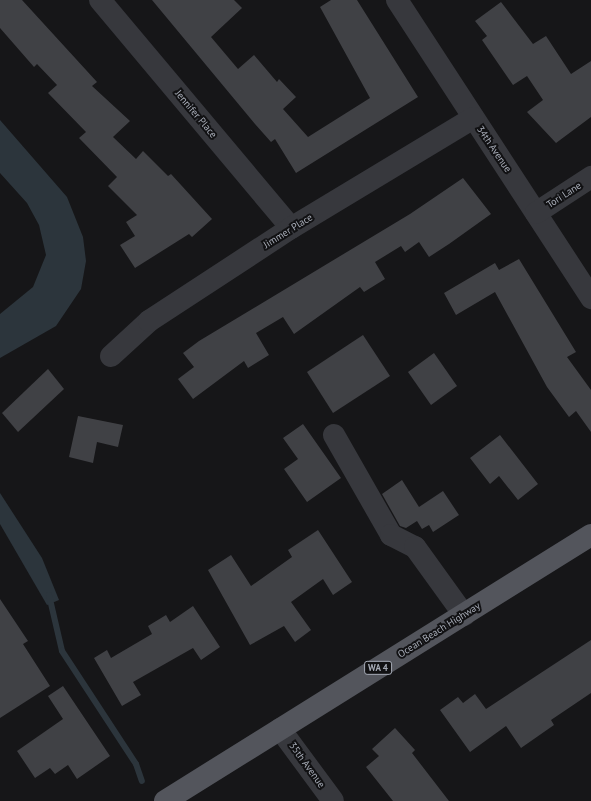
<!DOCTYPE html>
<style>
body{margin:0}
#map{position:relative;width:591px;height:801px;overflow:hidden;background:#161618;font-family:"PT Sans",sans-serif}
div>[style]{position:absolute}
.water>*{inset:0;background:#2c353c}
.stream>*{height:6px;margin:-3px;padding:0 3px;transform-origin:3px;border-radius:3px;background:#2c353c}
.building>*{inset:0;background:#404145}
.minor>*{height:22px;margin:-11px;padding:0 11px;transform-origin:11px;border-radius:11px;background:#37383d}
.major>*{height:22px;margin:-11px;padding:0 11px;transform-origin:11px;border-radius:11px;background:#53555c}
span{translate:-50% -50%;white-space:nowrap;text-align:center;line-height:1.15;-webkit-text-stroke:4px #111113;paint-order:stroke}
.shield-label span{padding:1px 3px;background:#111113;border:1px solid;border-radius:3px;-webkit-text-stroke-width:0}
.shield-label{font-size:9px;color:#a8adb8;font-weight:700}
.street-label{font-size:10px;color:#a8adb8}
</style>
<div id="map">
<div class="water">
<div style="clip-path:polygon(0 120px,67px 197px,83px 237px,86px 261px,81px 289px,56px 326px,0 358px,0 314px,33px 287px,46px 255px,39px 225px,27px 203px,0 173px)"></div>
<div style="clip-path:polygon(0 493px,42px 558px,59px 600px,47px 605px,0 524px)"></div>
</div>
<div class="stream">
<div style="left:49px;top:595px;width:57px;rotate:76.9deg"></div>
<div style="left:62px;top:651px;width:135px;rotate:56.8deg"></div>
<div style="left:136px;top:764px;width:18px;rotate:71deg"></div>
</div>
<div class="building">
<div style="clip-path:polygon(0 0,22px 0,97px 82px,92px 86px,130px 121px,113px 137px,136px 159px,143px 151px,168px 176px,171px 174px,212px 219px,192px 237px,189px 234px,135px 268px,120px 245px,135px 236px,126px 222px,137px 215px,108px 186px,117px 177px,79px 138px,86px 132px,48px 93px,57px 85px,37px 64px,34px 67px,0 28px)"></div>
<div style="clip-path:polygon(152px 0,234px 0,242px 8px,211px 37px,238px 69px,254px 55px,277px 82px,279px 79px,296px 97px,283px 109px,308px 137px,370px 98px,320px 7px,331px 0,357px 0,418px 97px,296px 173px,275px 139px,271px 142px,255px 124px)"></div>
<div style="clip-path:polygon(501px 2px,533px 44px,546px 36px,571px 74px,591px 61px,591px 117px,556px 143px,527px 112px,543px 100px,527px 76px,513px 85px,482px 40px,487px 36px,475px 21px)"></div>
<div style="clip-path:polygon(463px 178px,491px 214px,449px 244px,429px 257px,419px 242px,405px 252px,401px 246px,375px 262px,385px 279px,364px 292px,360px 287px,294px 334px,283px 317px,256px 333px,269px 355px,248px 368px,244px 361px,193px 399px,178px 379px,194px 367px,183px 353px,199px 341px,410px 214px)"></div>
<div style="clip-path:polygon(519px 259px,576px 352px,567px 357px,591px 390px,591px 432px,576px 411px,569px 417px,547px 387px,495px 292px,456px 315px,444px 293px,495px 263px,499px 270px)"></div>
<div style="clip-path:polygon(363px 335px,390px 376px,333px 413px,307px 372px)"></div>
<div style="clip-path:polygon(434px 353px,457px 386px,431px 405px,408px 372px)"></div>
<div style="clip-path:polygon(48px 369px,64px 389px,18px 432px,2px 413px)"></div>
<div style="clip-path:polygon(78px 416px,123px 425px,118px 447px,97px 442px,93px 463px,69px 457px)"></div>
<div style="clip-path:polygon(303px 424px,341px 478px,307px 502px,284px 469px,298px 459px,283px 438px)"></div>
<div style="clip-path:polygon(500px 435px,538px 484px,518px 500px,499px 476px,490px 484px,470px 458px)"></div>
<div style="clip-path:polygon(402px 480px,419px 507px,443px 491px,459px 515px,433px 532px,429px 525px,422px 529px,417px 521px,406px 528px,400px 526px,382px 494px)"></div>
<div style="clip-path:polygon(318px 530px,352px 582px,333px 595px,323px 579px,291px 602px,311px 630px,295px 642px,284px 626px,250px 645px,208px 570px,231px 555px,251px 586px,292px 557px,288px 550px)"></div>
<div style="clip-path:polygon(0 599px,28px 641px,23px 644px,50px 686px,0 718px)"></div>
<div style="clip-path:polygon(193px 606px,220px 647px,201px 660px,193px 648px,133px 682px,141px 695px,122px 706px,94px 658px,107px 650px,111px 658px,152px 634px,148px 626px,166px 615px,170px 622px)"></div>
<div style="clip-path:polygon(591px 640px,591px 693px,551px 720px,554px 725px,521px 748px,506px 726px,470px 752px,440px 710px,458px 697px,463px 703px,475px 694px,486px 709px)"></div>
<div style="clip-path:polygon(63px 686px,110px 756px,77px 779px,68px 765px,55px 774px,50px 768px,35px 778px,17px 751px,63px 719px,48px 696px)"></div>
<div style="clip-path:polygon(395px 728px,415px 750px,412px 753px,449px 801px,393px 801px,366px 767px,379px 756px,372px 749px)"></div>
</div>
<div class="minor">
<div style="left:100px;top:0;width:297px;rotate:50deg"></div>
<div style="left:397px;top:0;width:356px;rotate:56.9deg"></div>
<div style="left:536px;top:213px;width:66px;rotate:-33.2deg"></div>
<div style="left:111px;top:356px;width:52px;rotate:-42.6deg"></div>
<div style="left:149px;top:321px;width:170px;rotate:-33.2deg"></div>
<div style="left:291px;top:228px;width:213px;rotate:-31.1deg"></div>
<div style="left:334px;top:435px;width:115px;rotate:60.3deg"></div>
<div style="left:391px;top:535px;width:27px;rotate:27deg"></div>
<div style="left:415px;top:547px;width:84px;rotate:54.2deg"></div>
<div style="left:280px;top:729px;width:89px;rotate:53.6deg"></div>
</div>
<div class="major">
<div style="left:165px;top:801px;width:502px;rotate:-31.98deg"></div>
</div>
<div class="shield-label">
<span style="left:378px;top:668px">WA 4</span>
</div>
<div class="street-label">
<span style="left:196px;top:114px;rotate:50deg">Jennifer Place</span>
<span style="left:494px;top:149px;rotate:56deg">34th Avenue</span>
<span style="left:564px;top:195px;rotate:-33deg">Tori Lane</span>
<span style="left:288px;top:231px;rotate:-32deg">Jimmer Place</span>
<span style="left:439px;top:630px;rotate:-32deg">Ocean Beach Highway</span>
<span style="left:307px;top:765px;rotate:54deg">35th Avenue</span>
</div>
</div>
